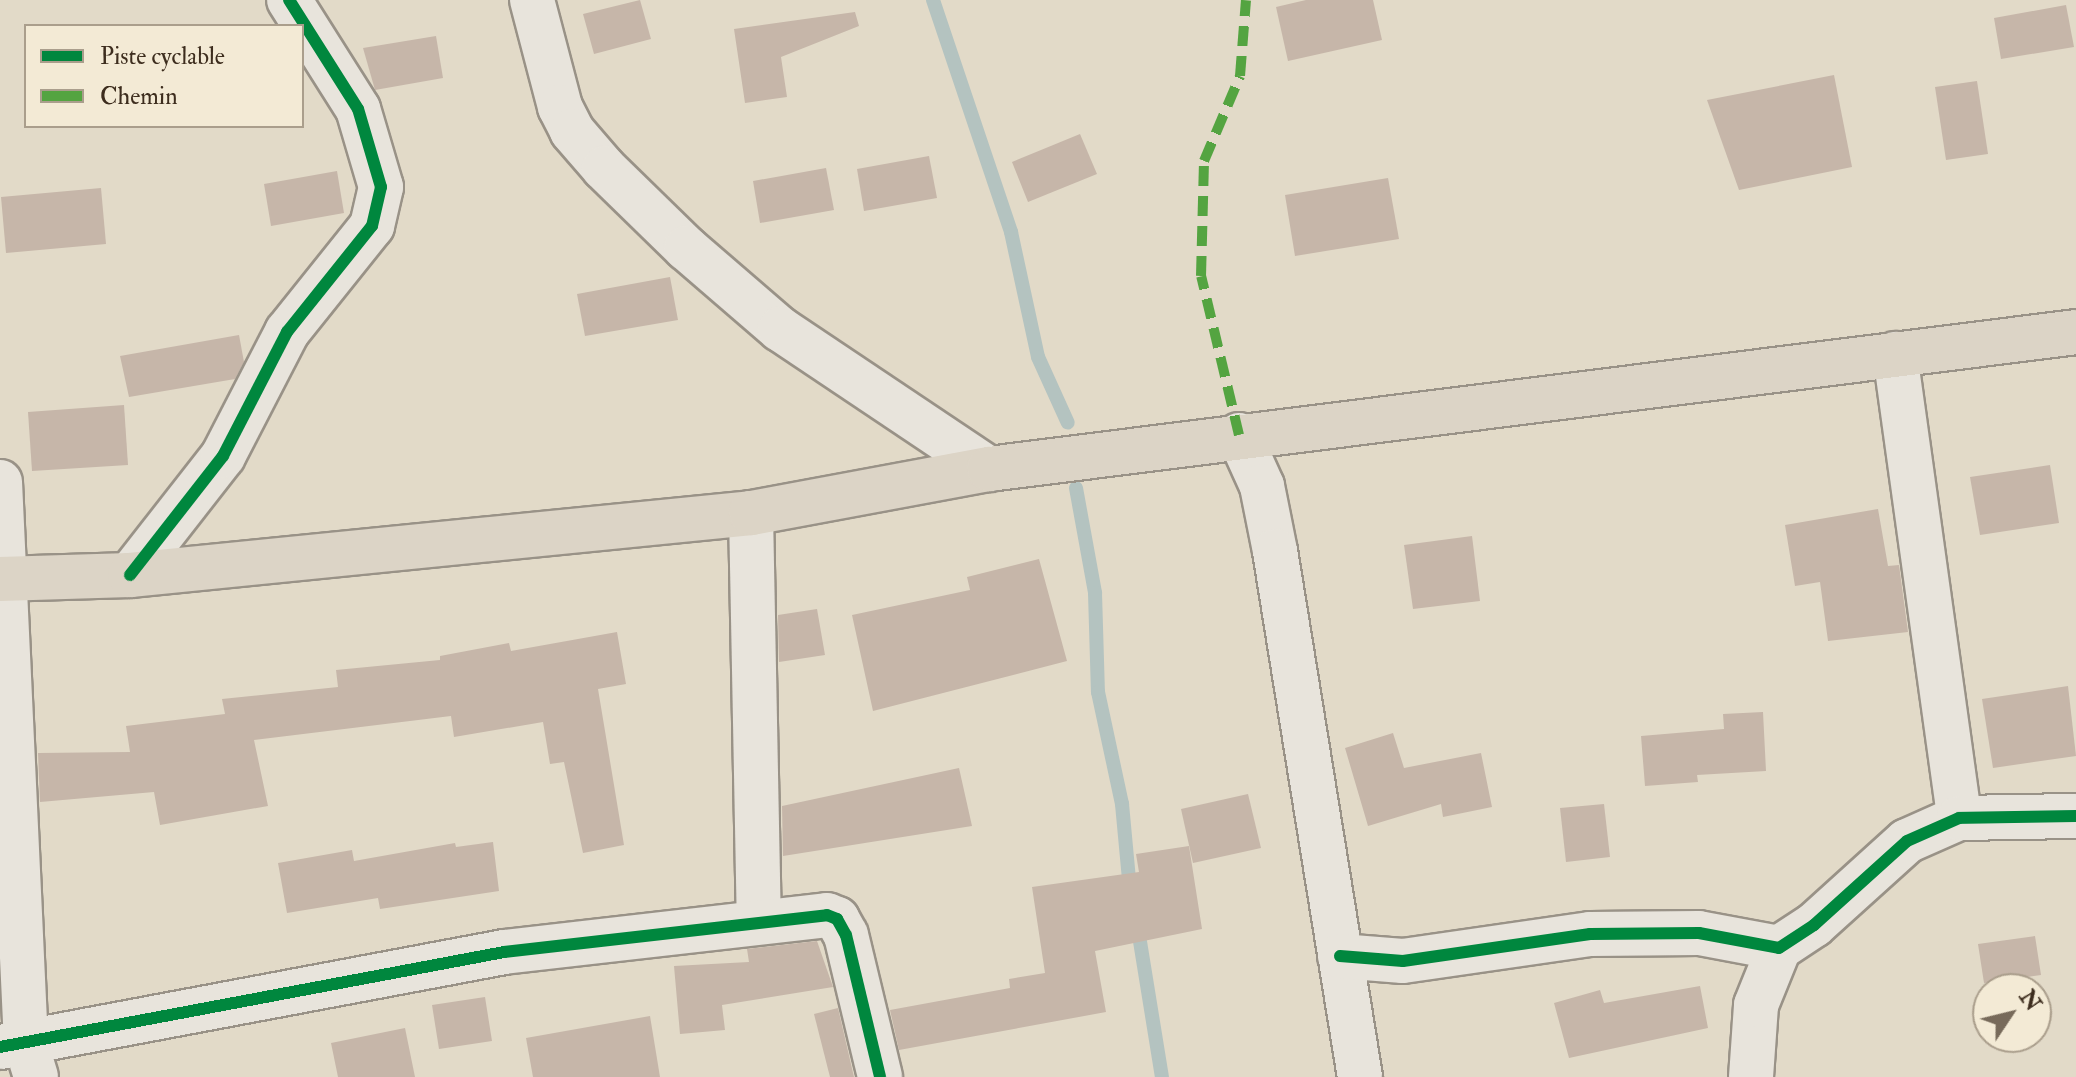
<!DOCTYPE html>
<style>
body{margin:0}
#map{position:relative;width:2076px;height:1077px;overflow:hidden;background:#e2dac8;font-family:"IM FELL Double Pica",serif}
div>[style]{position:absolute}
.stream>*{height:14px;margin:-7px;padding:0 7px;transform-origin:7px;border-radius:7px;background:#b4c3c0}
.building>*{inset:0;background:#c6b6a9}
.roads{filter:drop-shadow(2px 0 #999287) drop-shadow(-2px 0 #999287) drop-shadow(0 2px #999287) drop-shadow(0 -2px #999287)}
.minor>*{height:44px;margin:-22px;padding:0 22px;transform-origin:22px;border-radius:22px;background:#e8e4dc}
.trunk>*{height:44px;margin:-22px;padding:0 22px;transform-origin:22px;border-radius:22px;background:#dcd4c6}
.quiet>*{height:10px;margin-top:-5px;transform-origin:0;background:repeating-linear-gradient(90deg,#54a441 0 20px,transparent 0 30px)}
.cycleway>*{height:12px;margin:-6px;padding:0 6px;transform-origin:6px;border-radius:6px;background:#00873e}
span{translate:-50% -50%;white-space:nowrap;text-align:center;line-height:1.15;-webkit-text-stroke:6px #f3ead5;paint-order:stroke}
.legend{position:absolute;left:24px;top:24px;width:280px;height:104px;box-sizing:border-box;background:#f3ead5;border:2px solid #aa9e8c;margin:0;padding:10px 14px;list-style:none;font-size:24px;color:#3d2d1e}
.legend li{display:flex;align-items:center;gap:16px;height:40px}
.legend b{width:40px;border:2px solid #aa9e8c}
.north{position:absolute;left:1972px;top:973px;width:80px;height:80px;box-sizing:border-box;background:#f3ead5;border:2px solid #aa9e8c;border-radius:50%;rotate:55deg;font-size:22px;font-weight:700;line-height:32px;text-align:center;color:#3d2d1e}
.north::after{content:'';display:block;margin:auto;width:28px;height:36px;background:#776a5a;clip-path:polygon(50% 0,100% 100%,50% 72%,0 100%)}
</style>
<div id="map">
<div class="stream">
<div style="left:933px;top:0;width:245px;rotate:71.4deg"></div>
<div style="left:1011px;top:232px;width:128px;rotate:77.8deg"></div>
<div style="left:1038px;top:357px;width:72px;rotate:65.6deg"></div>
<div style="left:1076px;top:488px;width:107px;rotate:79.7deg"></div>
<div style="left:1095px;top:593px;width:99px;rotate:88.3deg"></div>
<div style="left:1098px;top:692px;width:115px;rotate:77.9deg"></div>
<div style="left:1122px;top:804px;width:87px;rotate:84.7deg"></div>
<div style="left:1137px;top:923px;width:156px;rotate:80.8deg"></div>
</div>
<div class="building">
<div style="clip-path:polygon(640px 0,651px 39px,594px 54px,583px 14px)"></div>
<div style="clip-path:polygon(1306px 0,1373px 0,1382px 40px,1288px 61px,1276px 7px)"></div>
<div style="clip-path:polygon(2066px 5px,2074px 47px,2001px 59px,1994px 18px)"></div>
<div style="clip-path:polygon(855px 12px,859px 26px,781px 57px,787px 97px,745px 103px,734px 29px)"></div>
<div style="clip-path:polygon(436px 36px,443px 78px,375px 90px,363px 48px)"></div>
<div style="clip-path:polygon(1834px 75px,1852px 167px,1739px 190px,1707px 100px)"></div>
<div style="clip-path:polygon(1977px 81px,1988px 154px,1946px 160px,1935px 87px)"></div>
<div style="clip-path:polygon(1080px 134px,1097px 174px,1028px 202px,1012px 162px)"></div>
<div style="clip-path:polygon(929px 156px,937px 198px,864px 211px,857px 169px)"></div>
<div style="clip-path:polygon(826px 168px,834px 210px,760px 223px,753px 181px)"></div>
<div style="clip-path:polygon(337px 171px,344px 213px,271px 226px,264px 184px)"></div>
<div style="clip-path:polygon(1388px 178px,1399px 239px,1295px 256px,1285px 195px)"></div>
<div style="clip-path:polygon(101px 188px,106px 244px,6px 253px,1px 197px)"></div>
<div style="clip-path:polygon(670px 277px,678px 320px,585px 336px,577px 294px)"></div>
<div style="clip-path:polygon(239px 335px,244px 362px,235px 379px,129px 397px,120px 356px)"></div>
<div style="clip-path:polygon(124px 405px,128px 465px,32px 471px,28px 412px)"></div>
<div style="clip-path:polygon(2050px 465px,2059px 523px,1980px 535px,1970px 477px)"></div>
<div style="clip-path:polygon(1878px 509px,1888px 566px,1899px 565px,1908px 632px,1828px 641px,1820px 582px,1795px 586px,1785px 525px)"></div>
<div style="clip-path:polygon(1472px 536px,1480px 601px,1413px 609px,1404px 545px)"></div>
<div style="clip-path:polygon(1039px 559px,1067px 661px,873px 711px,852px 615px,970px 590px,967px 577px)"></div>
<div style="clip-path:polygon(817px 609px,825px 655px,779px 662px,778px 615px)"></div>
<div style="clip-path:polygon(617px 632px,626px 684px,598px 689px,624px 845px,583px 853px,564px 762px,550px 764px,543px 722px,454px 737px,451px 716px,254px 740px,268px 806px,160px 825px,154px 792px,40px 802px,38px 753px,130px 752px,126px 726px,225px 714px,222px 699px,338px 687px,336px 670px,440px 660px,440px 656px,509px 643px,511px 651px)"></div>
<div style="clip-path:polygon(2068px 686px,2076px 756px,1993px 768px,1982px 699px)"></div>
<div style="clip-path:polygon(1763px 712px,1766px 771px,1697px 775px,1698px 782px,1645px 786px,1641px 736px,1724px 729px,1723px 714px)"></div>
<div style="clip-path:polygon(1393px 733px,1404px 768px,1481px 753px,1492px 807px,1443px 817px,1441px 804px,1368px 826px,1345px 748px)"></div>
<div style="clip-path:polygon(959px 768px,972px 826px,783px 856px,782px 806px)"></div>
<div style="clip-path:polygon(1248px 794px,1261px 848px,1193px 863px,1181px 809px)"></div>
<div style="clip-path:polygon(1604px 804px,1610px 857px,1566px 862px,1560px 808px)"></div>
<div style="clip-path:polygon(493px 842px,499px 891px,380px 909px,378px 898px,287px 913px,278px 863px,352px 850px,354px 861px,455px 843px,456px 847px)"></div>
<div style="clip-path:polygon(1189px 846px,1202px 929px,1095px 951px,1106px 1012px,899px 1050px,890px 1010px,1010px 988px,1009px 979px,1045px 973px,1032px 887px,1139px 872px,1136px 854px)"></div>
<div style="clip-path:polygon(2035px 936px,2041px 975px,1984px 983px,1978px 944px)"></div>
<div style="clip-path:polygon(817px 941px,833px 987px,722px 1005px,725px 1030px,680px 1034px,674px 966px,749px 962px,747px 949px)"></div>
<div style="clip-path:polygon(1700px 986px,1708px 1028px,1569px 1058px,1554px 1003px,1600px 990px,1604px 1003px)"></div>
<div style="clip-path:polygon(485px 997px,492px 1041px,439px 1049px,432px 1005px)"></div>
<div style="clip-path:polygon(838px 1008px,854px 1077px,830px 1077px,814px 1014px)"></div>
<div style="clip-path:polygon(650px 1016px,660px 1077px,533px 1077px,526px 1038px)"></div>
<div style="clip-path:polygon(405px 1028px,415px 1077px,338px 1077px,331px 1043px)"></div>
</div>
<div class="roads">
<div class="minor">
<div style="left:532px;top:0;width:111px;rotate:75.3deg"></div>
<div style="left:560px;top:107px;width:27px;rotate:63deg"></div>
<div style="left:572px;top:131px;width:49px;rotate:49.1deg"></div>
<div style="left:604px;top:168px;width:115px;rotate:44.3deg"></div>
<div style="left:686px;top:248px;width:124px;rotate:40.8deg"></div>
<div style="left:780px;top:329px;width:252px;rotate:33.8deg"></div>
<div style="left:1895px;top:354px;width:468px;rotate:82.1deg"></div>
<div style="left:1239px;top:435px;width:56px;rotate:65.7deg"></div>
<div style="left:1262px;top:486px;width:66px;rotate:78.7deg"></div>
<div style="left:1275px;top:551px;width:533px;rotate:80.82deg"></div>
<div style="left:0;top:482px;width:563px;rotate:87.35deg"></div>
<div style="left:26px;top:1044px;width:34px;rotate:73deg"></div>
<div style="left:751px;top:513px;width:408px;rotate:88.9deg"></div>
<div style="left:130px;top:575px;width:151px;rotate:-52deg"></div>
<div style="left:223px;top:456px;width:140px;rotate:-62.7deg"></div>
<div style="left:287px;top:332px;width:136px;rotate:-51.3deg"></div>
<div style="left:372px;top:226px;width:40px;rotate:-77deg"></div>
<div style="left:381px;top:187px;width:81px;rotate:-106.4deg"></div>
<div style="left:358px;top:109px;width:129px;rotate:-122.3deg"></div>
<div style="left:1340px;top:956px;width:63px;rotate:4.5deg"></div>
<div style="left:1403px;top:961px;width:189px;rotate:-8.2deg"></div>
<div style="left:1590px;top:934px;width:109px;rotate:-0.5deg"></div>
<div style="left:1699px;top:933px;width:81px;rotate:10.6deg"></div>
<div style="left:1779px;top:948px;width:42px;rotate:-33.3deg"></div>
<div style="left:1814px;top:925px;width:125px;rotate:-42.1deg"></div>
<div style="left:1907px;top:841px;width:57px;rotate:-23.9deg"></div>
<div style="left:1959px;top:818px;width:117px;rotate:-1deg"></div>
<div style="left:0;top:1047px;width:513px;rotate:-10.67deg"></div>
<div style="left:504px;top:952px;width:325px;rotate:-6.5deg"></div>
<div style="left:827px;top:915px;width:11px;rotate:22deg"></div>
<div style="left:837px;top:919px;width:18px;rotate:61deg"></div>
<div style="left:846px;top:935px;width:146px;rotate:76.5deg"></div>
<div style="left:1751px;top:1077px;width:72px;rotate:-86deg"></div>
<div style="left:1756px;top:1005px;width:61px;rotate:-68deg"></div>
</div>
<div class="trunk">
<div style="left:0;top:579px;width:130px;rotate:-1.8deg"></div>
<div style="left:130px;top:575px;width:624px;rotate:-5.7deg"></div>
<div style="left:751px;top:513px;width:242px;rotate:-10.5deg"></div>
<div style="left:989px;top:469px;width:1096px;rotate:-7.18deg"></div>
</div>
</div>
<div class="quiet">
<div style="left:1239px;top:435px;width:163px;rotate:-103.4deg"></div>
<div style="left:1201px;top:276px;width:115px;rotate:-88.5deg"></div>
<div style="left:1204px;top:161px;width:92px;rotate:-67deg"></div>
<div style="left:1240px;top:76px;width:76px;rotate:-85.5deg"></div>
</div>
<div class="cycleway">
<div style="left:130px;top:575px;width:151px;rotate:-52deg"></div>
<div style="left:223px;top:456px;width:140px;rotate:-62.7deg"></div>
<div style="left:287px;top:332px;width:136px;rotate:-51.3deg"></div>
<div style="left:372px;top:226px;width:40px;rotate:-77deg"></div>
<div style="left:381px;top:187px;width:81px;rotate:-106.4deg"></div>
<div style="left:358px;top:109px;width:129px;rotate:-122.3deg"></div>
<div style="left:1340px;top:956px;width:63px;rotate:4.5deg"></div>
<div style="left:1403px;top:961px;width:189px;rotate:-8.2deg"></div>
<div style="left:1590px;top:934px;width:109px;rotate:-0.5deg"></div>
<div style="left:1699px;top:933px;width:81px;rotate:10.6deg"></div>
<div style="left:1779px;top:948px;width:42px;rotate:-33.3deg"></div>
<div style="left:1814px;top:925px;width:125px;rotate:-42.1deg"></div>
<div style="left:1907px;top:841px;width:57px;rotate:-23.9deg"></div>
<div style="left:1959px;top:818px;width:117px;rotate:-1deg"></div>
<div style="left:0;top:1047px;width:513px;rotate:-10.67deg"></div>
<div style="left:504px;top:952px;width:325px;rotate:-6.5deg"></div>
<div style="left:827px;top:915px;width:11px;rotate:22deg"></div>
<div style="left:837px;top:919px;width:18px;rotate:61deg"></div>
<div style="left:846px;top:935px;width:146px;rotate:76.5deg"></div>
</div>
<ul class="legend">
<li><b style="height:10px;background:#00873e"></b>Piste cyclable</li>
<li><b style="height:10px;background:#54a441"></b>Chemin</li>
</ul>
<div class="north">N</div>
</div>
